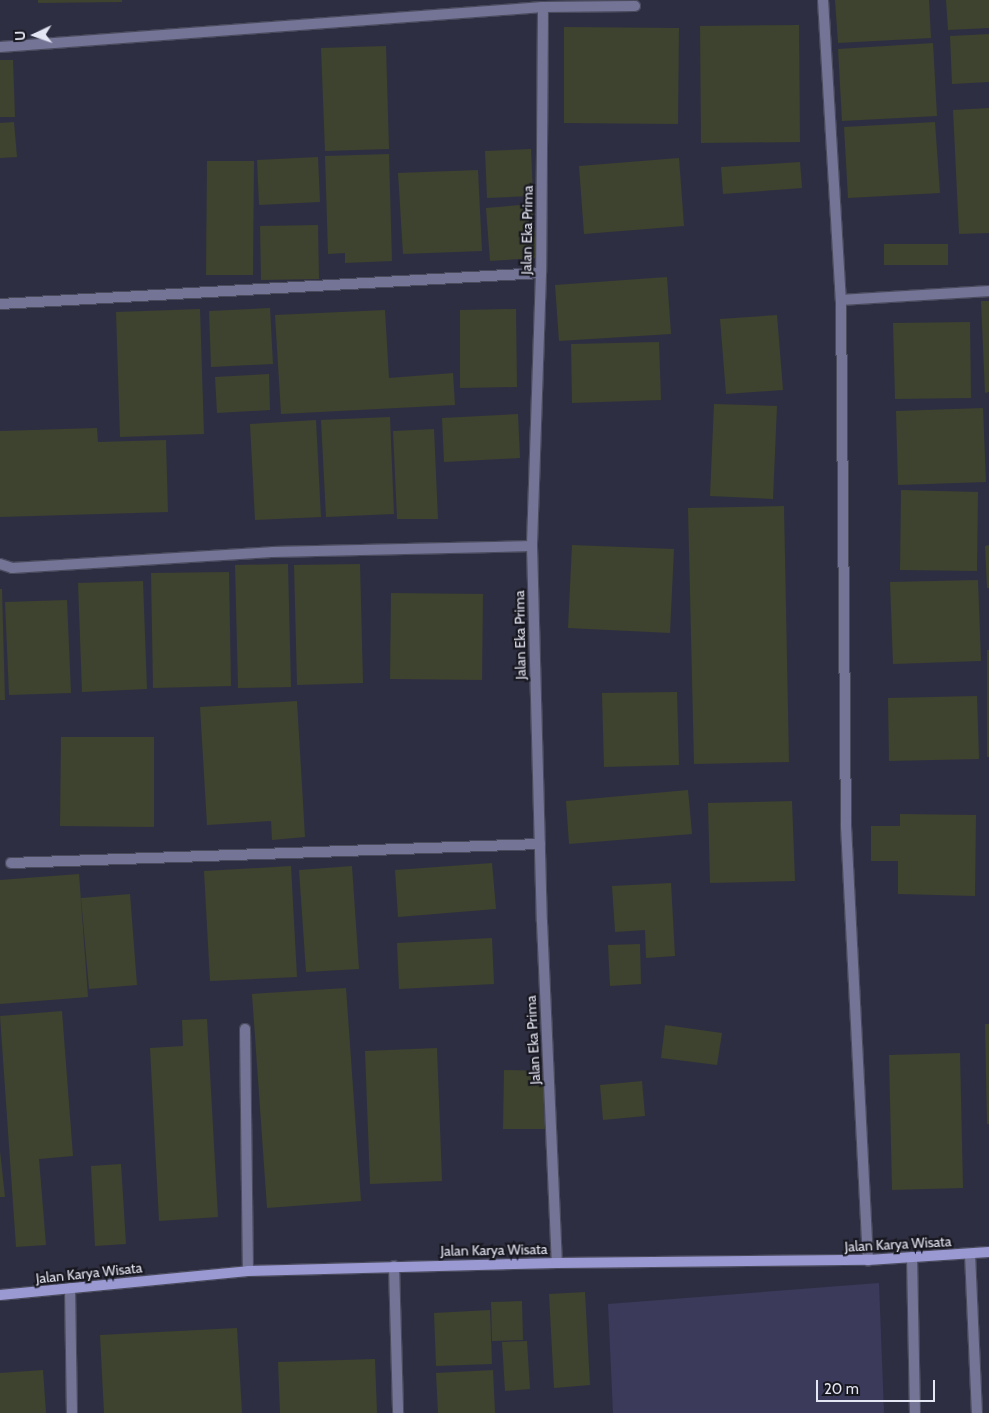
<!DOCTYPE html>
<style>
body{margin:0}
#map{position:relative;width:989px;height:1413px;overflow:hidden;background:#2e2e42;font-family:Cabin,sans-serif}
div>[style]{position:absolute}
.green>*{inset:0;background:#3b3a5b}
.building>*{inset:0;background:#3d432e}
.roads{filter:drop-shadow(1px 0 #4b4b5e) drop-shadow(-1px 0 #4b4b5e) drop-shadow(0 1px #4b4b5e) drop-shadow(0 -1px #4b4b5e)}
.lane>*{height:10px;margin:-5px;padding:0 5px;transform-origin:5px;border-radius:5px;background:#747497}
.street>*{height:10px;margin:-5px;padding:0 5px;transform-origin:5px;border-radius:5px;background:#747497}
.secondary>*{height:10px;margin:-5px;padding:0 5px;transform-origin:5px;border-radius:5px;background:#9a99d2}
span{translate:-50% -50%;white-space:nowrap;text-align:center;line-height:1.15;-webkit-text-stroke:4.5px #181821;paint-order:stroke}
.street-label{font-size:14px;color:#e5e6f3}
.north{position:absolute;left:10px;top:10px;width:50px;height:50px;-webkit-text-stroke:4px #181821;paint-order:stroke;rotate:267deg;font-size:14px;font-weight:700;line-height:20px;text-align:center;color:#e5e6f3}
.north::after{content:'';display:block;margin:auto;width:18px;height:22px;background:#e5e6f3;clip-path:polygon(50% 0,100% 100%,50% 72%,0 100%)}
.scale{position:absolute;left:816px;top:1380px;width:119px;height:22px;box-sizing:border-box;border:2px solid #e5e6f3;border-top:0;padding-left:6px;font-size:15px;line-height:18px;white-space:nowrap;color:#e5e6f3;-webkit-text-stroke:4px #181821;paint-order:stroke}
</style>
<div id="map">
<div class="green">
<div style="clip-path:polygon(879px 1283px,884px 1413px,613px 1413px,608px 1304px)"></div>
</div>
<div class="building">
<div style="clip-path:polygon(38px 0,122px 0,122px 2px,38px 3px)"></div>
<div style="clip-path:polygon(835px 0,929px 0,931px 38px,838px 43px)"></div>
<div style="clip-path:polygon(946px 0,989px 0,989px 28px,948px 30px)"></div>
<div style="clip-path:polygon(799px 25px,800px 142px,701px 143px,700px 26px)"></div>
<div style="clip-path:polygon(564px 27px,679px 28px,678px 124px,564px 123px)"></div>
<div style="clip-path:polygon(989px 34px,989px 82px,952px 84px,950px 36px)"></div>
<div style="clip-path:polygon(933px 43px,937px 116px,842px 121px,838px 49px)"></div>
<div style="clip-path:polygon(386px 46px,389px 149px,325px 151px,321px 48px)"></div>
<div style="clip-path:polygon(0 60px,13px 60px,15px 117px,0 117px)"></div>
<div style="clip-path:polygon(989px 108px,989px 233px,959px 234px,953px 110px)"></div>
<div style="clip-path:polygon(14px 122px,17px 157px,0 158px,0 123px)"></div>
<div style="clip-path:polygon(935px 122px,940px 193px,848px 198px,844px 127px)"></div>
<div style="clip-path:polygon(531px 149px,533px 196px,487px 198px,485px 151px)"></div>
<div style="clip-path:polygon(389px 154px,392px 261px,345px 263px,345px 253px,328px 254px,325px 156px)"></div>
<div style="clip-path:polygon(318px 157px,320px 202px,259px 205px,257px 160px)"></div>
<div style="clip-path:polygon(679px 158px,684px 226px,584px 234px,579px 166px)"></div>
<div style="clip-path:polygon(207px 161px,254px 161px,253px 275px,206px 275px)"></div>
<div style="clip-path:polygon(800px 162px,802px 188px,723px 194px,721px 167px)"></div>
<div style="clip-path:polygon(478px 170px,482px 251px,403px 254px,398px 173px)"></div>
<div style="clip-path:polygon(532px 204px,537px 258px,490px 261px,486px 208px)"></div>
<div style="clip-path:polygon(318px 225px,319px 279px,261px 280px,260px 226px)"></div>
<div style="clip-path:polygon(884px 244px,948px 244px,948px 265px,884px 265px)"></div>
<div style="clip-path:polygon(667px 277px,671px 334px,559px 341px,555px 285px)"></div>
<div style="clip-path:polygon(981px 301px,989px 301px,989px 392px,985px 393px)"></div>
<div style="clip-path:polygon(270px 308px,273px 364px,211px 367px,209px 311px)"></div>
<div style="clip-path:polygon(200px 309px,204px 434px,120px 437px,116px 312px)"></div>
<div style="clip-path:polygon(516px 309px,517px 387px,460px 388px,460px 310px)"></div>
<div style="clip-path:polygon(385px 310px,389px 378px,453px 373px,455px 405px,281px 414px,275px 315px)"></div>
<div style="clip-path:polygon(777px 315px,783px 390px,726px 394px,720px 319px)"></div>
<div style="clip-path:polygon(970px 322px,971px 398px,895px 399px,893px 323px)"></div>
<div style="clip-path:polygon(659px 342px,661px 400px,572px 403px,571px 344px)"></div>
<div style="clip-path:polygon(269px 374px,270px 410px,217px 413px,215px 377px)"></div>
<div style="clip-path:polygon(714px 404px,777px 406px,773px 499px,710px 496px)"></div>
<div style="clip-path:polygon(983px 408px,986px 482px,898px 485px,896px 411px)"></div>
<div style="clip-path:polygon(518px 414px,520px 458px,444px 462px,442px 418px)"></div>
<div style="clip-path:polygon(390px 417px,394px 514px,326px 517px,321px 420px)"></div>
<div style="clip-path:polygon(316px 420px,321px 517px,255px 520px,250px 424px)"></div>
<div style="clip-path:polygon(97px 428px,98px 442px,166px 440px,168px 512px,0 517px,0 431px)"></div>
<div style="clip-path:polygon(434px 429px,438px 519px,397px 519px,393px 431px)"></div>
<div style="clip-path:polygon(901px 490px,978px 492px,977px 571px,900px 570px)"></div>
<div style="clip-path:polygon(784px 506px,789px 762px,694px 764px,688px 508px)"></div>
<div style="clip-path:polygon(572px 545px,674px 549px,670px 633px,568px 628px)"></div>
<div style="clip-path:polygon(989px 545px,989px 588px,987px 588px,985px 546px)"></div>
<div style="clip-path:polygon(288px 564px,291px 687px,238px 688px,235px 565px)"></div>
<div style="clip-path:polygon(360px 564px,363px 683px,297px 685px,294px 565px)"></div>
<div style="clip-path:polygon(229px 572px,231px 686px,153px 688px,151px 573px)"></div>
<div style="clip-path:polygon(978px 580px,981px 661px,893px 664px,890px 582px)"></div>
<div style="clip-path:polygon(143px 581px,147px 689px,82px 692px,78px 583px)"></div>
<div style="clip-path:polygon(0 589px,2px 589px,5px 700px,0 700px)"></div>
<div style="clip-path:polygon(391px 593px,483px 594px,482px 680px,390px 679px)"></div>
<div style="clip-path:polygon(67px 600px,71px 693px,9px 695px,5px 602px)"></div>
<div style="clip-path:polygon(987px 650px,989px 650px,989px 757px,987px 757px)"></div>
<div style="clip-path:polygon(677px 692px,679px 765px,604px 767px,602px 693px)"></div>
<div style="clip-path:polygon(977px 696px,979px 759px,889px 761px,888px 698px)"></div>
<div style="clip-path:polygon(297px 701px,305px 837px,272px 840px,271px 821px,207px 825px,200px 707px)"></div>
<div style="clip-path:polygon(61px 737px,154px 737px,154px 827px,60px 826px)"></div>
<div style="clip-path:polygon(688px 790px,692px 834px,569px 844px,566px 801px)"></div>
<div style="clip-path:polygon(792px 801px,795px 881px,710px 883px,708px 803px)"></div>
<div style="clip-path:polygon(900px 814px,976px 815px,975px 896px,898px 894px,898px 861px,871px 861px,871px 826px,900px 826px)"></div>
<div style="clip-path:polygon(492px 863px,496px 909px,398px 917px,395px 870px)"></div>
<div style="clip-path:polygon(291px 866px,297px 977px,210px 981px,204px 871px)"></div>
<div style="clip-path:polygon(352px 866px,359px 969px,306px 972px,299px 870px)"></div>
<div style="clip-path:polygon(79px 874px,88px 997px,0 1004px,0 880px)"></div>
<div style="clip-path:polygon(671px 883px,675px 956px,646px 958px,645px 930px,615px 932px,612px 886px)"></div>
<div style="clip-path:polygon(130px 894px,137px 985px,89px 989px,81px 898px)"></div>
<div style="clip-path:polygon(492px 938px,494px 984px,399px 989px,397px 943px)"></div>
<div style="clip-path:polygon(640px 944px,641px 984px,610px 986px,608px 945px)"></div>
<div style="clip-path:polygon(346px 988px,361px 1201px,267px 1208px,252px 994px)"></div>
<div style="clip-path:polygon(62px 1011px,73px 1156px,39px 1159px,46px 1245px,16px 1247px,0 1016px)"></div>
<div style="clip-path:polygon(207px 1019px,218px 1217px,159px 1221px,150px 1048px,183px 1046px,182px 1020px)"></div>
<div style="clip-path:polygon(985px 1024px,989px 1024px,989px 1124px,987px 1124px)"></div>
<div style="clip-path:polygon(665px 1025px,722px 1033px,717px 1065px,661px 1058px)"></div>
<div style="clip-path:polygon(437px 1048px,442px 1181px,370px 1184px,365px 1051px)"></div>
<div style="clip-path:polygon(960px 1053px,963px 1188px,892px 1190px,889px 1055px)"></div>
<div style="clip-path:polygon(504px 1070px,545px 1071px,545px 1129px,503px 1129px)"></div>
<div style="clip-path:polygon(642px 1081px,645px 1116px,603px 1120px,600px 1085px)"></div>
<div style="clip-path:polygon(0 1151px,5px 1197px,0 1197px)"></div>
<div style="clip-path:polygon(121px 1164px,126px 1244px,95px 1246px,91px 1166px)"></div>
<div style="clip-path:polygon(585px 1292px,590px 1385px,554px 1388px,549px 1294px)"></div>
<div style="clip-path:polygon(522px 1301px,523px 1340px,492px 1341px,491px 1302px)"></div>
<div style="clip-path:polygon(490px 1310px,492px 1364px,436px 1366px,434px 1313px)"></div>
<div style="clip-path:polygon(237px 1328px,242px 1413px,104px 1413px,100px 1335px)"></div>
<div style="clip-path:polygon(527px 1341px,530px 1389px,505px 1391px,502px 1342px)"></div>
<div style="clip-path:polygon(375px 1359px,377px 1413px,280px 1413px,278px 1362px)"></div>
<div style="clip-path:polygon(43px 1370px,46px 1413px,0 1413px,0 1373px)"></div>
<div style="clip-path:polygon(493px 1370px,495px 1413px,438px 1413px,436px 1373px)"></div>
</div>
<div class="roads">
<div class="lane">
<div style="left:543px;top:7px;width:92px;rotate:-0.6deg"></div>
<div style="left:245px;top:1029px;width:242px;rotate:89.3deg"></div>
</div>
<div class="street">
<div style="left:823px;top:0;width:301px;rotate:86.6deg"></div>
<div style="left:841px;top:300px;width:526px;rotate:89.46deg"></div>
<div style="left:846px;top:826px;width:435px;rotate:87.1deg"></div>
<div style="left:0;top:47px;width:544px;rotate:-4.21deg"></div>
<div style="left:543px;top:7px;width:266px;rotate:90.4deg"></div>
<div style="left:541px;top:273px;width:273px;rotate:91.9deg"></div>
<div style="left:532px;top:546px;width:376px;rotate:88.5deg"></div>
<div style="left:542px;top:922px;width:341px;rotate:87.5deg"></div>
<div style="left:841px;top:300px;width:148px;rotate:-3.5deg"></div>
<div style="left:0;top:304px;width:542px;rotate:-3.28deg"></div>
<div style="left:0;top:564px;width:13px;rotate:18deg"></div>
<div style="left:12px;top:568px;width:260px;rotate:-3.5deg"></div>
<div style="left:272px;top:552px;width:260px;rotate:-1.3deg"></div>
<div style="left:11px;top:863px;width:529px;rotate:-2.06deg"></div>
<div style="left:970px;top:1254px;width:159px;rotate:87.5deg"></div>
<div style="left:912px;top:1257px;width:156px;rotate:88.9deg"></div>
<div style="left:394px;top:1266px;width:147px;rotate:88.4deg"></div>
<div style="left:70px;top:1288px;width:125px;rotate:89.1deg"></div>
</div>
<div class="secondary">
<div style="left:0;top:1295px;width:249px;rotate:-5.5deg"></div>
<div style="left:248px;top:1271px;width:309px;rotate:-1.5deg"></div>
<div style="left:557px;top:1263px;width:311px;rotate:-0.6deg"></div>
<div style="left:868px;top:1260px;width:121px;rotate:-3.8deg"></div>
</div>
</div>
<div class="street-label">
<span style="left:527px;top:230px;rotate:-89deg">Jalan Eka Prima</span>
<span style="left:520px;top:635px;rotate:-91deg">Jalan Eka Prima</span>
<span style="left:533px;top:1040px;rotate:-93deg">Jalan Eka Prima</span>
<span style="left:898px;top:1244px;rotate:-3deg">Jalan Karya Wisata</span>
<span style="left:494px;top:1250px;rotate:-1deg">Jalan Karya Wisata</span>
<span style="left:89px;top:1273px;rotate:-6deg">Jalan Karya Wisata</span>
</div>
<div class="north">U</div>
<div class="scale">20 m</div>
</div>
